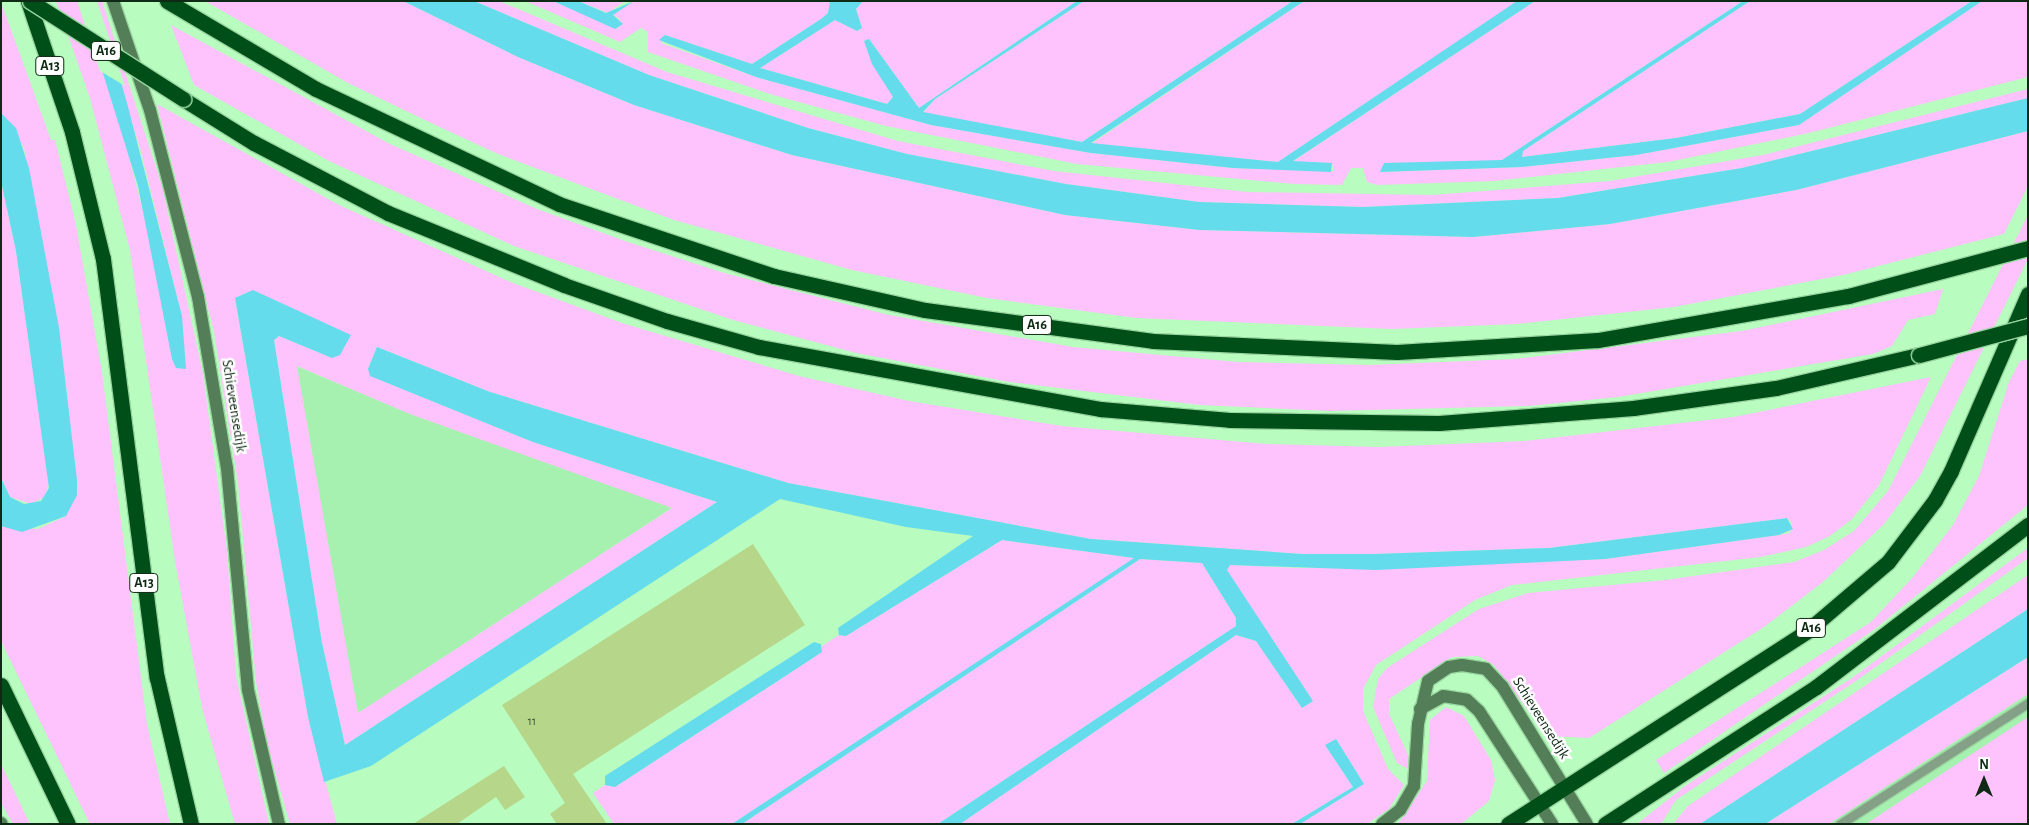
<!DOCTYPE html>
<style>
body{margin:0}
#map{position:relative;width:2029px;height:825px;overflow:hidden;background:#b8fcbf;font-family:"Alegreya Sans",sans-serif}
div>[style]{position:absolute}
.built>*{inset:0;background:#a6f1af}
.green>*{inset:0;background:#fec2fc}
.water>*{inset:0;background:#64dcec}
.pier>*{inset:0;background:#b8fcbf}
.building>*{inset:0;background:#b6d68a}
.roads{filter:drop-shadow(1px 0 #9ad6a0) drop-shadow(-1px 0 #9ad6a0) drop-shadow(0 1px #9ad6a0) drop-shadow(0 -1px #9ad6a0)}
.lane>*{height:9px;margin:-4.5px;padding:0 4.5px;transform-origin:4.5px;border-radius:4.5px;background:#84a187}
.secondary>*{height:12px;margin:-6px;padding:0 6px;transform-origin:6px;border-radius:6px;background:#537e58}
.highway>*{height:15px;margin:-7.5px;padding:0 7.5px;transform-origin:7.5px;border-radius:7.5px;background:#004f19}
.bridges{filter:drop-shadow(1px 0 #9ad6a0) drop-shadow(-1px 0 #9ad6a0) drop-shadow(0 1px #9ad6a0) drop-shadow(0 -1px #9ad6a0)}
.highway-bridge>*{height:15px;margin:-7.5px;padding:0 7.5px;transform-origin:7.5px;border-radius:7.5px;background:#004f19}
span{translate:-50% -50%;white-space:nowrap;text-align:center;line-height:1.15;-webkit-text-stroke:5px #fff;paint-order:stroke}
.number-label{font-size:12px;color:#395532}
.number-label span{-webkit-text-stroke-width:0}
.shield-label span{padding:1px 4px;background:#fff;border:1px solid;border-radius:4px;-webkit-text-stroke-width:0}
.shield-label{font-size:14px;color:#0f2a14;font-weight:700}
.street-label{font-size:15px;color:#0f2a14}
.frame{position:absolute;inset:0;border:2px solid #0f2a14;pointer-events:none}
.north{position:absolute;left:1959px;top:755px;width:50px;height:50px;-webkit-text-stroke:4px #fff;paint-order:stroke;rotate:0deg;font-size:14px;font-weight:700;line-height:20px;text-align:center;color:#0f2a14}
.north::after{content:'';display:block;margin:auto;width:18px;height:22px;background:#0f2a14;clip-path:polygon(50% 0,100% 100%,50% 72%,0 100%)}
</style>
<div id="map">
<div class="built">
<div style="clip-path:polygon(296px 366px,410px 414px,673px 507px,358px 713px)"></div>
<div style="clip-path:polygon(2028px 678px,2028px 824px,1804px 824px)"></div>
</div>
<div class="green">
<div style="clip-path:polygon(56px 1px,79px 1px,117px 110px,156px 262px,172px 359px,181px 313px,141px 152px,94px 1px,102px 1px,162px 186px,203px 374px,227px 551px,236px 676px,269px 824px,235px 824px,202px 708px,175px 561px,130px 250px,90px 98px)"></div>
<div style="clip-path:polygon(205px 1px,403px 1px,518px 57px,634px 105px,792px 155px,1065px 215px,1200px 230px,1473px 237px,1610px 224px,1796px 190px,2028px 131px,2028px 186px,2004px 234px,1843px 275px,1674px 307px,1517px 324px,1392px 329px,1136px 318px,987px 298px,852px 270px,674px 220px,498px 154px,429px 122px,348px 83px)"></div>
<div style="clip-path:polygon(474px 1px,499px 1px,667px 72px,898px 141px,1054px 171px,1248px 192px,1433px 195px,1610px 181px,1763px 155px,2028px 89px,2028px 98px,1742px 168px,1558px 198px,1363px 207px,1199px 202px,1066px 184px,907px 154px,808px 128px,649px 75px)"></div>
<div style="clip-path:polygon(525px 1px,553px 1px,618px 29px,620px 19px,613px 15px,634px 1px,830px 1px,828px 13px,821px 19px,752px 64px,665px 35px,661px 43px,756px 77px,931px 125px,1091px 153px,1233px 168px,1334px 171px,1332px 163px,1292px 162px,1535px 1px,1743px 1px,1502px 160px,1380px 172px,1522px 167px,1636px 155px,1799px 125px,1982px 1px,2028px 1px,2028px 77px,1809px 133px,1668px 162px,1495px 181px,1377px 185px,1367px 182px,1363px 168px,1351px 168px,1342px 185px,1295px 184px,1077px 164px,886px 126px,773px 95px,648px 52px,648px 32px,641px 28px,620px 42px)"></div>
<div style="clip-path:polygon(578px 1px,625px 1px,608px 13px)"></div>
<div style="clip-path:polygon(863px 1px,1077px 1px,919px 108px,869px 39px,864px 41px,893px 97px,887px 104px,760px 68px,835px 20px,858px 31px,862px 28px,856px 9px)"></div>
<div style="clip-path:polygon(1084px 1px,1293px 1px,1082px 142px,923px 113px,935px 99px)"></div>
<div style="clip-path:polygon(1304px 1px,1518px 1px,1278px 162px,1091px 144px)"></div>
<div style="clip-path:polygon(1750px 1px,1972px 1px,1800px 114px,1676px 138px,1522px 157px,1523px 151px)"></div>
<div style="clip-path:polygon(1px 2px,51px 140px,55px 140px,76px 225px,102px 372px,147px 724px,170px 824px,90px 824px,1px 641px,1px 526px,38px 529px,66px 516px,67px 392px,24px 148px,1px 113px)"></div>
<div style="clip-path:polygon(171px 25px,390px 144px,537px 209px,625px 241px,724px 273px,889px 315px,1073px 347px,1238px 362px,1369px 365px,1515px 359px,1742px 331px,1943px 289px,1935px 314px,1908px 320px,1892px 346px,1873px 354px,1618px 397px,1529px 406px,1330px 411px,1200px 405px,1009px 382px,856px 353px,733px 320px,514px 246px,329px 161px,194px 85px)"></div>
<div style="clip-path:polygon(evenodd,157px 104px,339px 205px,513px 283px,622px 323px,799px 376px,909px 401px,1062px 426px,1266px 444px,1379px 447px,1525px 441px,1734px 417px,1931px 377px,1879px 485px,1852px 519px,1830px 536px,1806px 547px,1761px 557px,1512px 585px,1475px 600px,1376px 665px,1363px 689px,1363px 711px,1388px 769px,1404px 785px,1389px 809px,1367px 824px,1300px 824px,1364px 784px,1336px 739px,1326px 746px,1353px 787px,1292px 824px,960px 824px,1236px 635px,1256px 641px,1302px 708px,1313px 701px,1226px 570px,1230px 565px,1301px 568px,1605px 559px,1779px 535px,1790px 533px,1792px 523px,1787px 518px,1549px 548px,1375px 554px,1302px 554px,1091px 539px,788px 483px,490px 392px,377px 347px,368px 369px,371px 376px,533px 442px,717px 502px,345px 745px,322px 643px,274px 340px,279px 336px,332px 358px,245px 293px,235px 299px,308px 717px,337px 824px,290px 824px,267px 744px,256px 682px,238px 483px,214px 332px,157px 104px,297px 366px,410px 414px,672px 508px,358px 713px,297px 366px)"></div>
<div style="clip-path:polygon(1px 181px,16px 251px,49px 483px,45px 497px,31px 504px,10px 497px,1px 478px)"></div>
<div style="clip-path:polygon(2028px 215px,2028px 259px,1920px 476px,1884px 524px,1823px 582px,1764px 627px,1589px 738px,1547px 736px,1494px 665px,1478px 656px,1452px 657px,1389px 699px,1389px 714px,1409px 757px,1408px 769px,1397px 763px,1373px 707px,1378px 679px,1387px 668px,1479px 609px,1528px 593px,1665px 580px,1794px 562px,1824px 550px,1854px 531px,1888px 491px)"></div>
<div style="clip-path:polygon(2028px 359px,2028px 505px,1875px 629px,1664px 773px,1656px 760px,1871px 622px,1913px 577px,1953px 525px,1979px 476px,2009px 382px,2020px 361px)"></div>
<div style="clip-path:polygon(1002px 540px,1135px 558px,732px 824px,614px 824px,593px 793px,605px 785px,615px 787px,822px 652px,822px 646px,839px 635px,846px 636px)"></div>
<div style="clip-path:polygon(2028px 548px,2028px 558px,1856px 681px,1676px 800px,1661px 824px,1637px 824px,1685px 786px,1852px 678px)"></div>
<div style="clip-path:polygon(1140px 559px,1202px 563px,1236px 618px,1236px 626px,938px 824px,742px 824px)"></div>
<div style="clip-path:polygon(2028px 575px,2028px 609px,1700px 824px,1673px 824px,1688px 806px)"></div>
<div style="clip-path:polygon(2028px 657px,2028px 694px,1829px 824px,1765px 824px)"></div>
<div style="clip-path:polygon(1446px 707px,1464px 716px,1491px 760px,1495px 780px,1489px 801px,1461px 824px,1398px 824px,1427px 781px,1430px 720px)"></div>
<div style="clip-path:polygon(2028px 717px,2028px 824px,1866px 824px)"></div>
<div style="clip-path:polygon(1px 764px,19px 801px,30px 824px,13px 824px,1px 803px)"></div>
</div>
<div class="water">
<div style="clip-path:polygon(403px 1px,474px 1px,649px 75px,808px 128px,907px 154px,1066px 184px,1199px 202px,1363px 207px,1558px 198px,1742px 168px,2028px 98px,2028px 131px,1796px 190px,1610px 224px,1473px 237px,1200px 230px,1065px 215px,792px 155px,634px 105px,518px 57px)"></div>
<div style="clip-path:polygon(553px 1px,578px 1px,606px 13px,634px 1px,613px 15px,623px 24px,615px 29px)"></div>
<div style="clip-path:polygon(830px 1px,863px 1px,856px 9px,862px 28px,857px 31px,835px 20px,760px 68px,887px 104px,893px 97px,872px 64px,864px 41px,869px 39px,919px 108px,1077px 1px,1084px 1px,935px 99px,923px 112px,1082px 142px,1293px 1px,1304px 1px,1091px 143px,1278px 162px,1517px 1px,1535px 1px,1293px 161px,1332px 163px,1331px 172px,1233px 168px,1091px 153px,931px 125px,756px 77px,659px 40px,665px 35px,752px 64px,821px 19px,828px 13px)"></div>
<div style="clip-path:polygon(1743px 1px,1750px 1px,1523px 151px,1522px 157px,1676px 138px,1800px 114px,1972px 1px,1982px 1px,1799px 125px,1636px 155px,1522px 167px,1380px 172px,1384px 163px,1502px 160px)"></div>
<div style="clip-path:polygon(87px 22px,111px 48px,127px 103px,182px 316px,186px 369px,176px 368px,172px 359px,138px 186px)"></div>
<div style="clip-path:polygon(1px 113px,16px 128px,29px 168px,59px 328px,77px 480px,77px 495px,66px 516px,22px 532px,1px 526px,1px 478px,10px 497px,24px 504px,41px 501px,49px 488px,16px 251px,1px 181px)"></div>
<div style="clip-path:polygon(253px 290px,351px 335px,340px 355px,332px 358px,279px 336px,274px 340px,322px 643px,345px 745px,717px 502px,533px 442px,370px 376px,368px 369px,377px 347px,490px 392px,788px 483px,1091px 539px,1302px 554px,1375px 554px,1549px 548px,1787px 518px,1793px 529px,1779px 535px,1605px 559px,1376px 570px,1230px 565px,1227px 570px,1313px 701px,1302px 708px,1256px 641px,1236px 635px,960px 824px,938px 824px,1236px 626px,1236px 618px,1202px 563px,1140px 559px,742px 824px,732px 824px,1134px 558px,1002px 540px,846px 636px,839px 635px,838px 628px,973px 536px,906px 527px,780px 499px,371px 766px,324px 782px,308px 717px,235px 298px)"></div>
<div style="clip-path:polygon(2028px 609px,2028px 657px,1765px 824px,1700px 824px)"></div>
<div style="clip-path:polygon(814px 642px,821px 644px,822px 652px,615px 787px,605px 785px,605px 776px)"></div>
<div style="clip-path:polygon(1336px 739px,1364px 784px,1300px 824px,1292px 824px,1353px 787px,1325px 745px)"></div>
</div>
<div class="pier">
<div style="clip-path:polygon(77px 1px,97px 1px,125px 86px,100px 71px)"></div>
</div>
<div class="building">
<div style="clip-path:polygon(753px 544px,805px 625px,573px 774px,607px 824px,557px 824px,550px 814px,565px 803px,502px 705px)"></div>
<div style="clip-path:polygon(504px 766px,525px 797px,505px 810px,496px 797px,457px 824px,413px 824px)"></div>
</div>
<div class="roads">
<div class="lane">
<div style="left:1840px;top:824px;width:224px;rotate:-32.8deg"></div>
</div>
<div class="secondary">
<div style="left:113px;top:1px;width:115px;rotate:71.3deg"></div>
<div style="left:150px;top:110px;width:193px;rotate:75.6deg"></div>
<div style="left:198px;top:297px;width:173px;rotate:80.4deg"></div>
<div style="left:227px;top:468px;width:223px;rotate:84.6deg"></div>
<div style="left:248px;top:690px;width:138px;rotate:77deg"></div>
<div style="left:1420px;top:709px;width:26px;rotate:-29deg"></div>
<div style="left:1443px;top:696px;width:24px;rotate:9deg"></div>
<div style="left:1467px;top:700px;width:16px;rotate:43deg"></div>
<div style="left:1479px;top:711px;width:135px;rotate:57.1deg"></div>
<div style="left:1px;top:823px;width:1px;rotate:45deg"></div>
<div style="left:1382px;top:824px;width:23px;rotate:-38deg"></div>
<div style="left:1400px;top:810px;width:28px;rotate:-60deg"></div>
<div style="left:1414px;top:786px;width:62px;rotate:-86.3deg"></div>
<div style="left:1418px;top:724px;width:44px;rotate:-76.9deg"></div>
<div style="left:1428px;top:681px;width:25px;rotate:-34deg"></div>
<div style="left:1449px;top:667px;width:13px;rotate:-9deg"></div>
<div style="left:1462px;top:665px;width:24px;rotate:9deg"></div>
<div style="left:1486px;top:669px;width:23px;rotate:47deg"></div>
<div style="left:1502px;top:686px;width:162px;rotate:58.4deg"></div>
</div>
<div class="highway">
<div style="left:28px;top:1px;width:138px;rotate:71.4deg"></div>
<div style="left:72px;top:132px;width:131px;rotate:76.3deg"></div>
<div style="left:103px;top:259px;width:422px;rotate:82.7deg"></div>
<div style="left:157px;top:678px;width:150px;rotate:76.9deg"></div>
<div style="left:167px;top:1px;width:173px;rotate:30.6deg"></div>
<div style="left:316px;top:89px;width:269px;rotate:25.3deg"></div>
<div style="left:559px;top:204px;width:227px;rotate:18.5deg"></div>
<div style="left:774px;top:276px;width:155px;rotate:12.7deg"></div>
<div style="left:925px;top:310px;width:230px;rotate:7.7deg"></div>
<div style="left:1153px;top:341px;width:244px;rotate:2.6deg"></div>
<div style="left:1397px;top:352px;width:201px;rotate:-3.4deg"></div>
<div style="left:1598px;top:340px;width:254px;rotate:-10deg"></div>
<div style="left:1848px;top:296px;width:186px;rotate:-14.9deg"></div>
<div style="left:183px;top:99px;width:84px;rotate:31.8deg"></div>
<div style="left:254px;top:143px;width:151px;rotate:27.6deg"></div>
<div style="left:388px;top:213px;width:190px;rotate:22.2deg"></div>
<div style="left:564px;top:285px;width:109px;rotate:19.3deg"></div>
<div style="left:667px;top:321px;width:96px;rotate:15.8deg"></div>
<div style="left:759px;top:347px;width:347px;rotate:10.3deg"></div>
<div style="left:1100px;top:409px;width:130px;rotate:4.8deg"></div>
<div style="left:1230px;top:420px;width:209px;rotate:0.8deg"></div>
<div style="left:1439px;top:423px;width:195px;rotate:-4.4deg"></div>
<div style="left:1633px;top:408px;width:144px;rotate:-8deg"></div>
<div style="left:1776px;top:388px;width:147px;rotate:-13deg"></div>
<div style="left:1px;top:685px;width:154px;rotate:64.3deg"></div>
<div style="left:1508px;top:824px;width:356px;rotate:-32.8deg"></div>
<div style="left:1807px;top:631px;width:106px;rotate:-40.4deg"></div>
<div style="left:1888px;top:562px;width:78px;rotate:-52.8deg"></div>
<div style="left:1935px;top:500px;width:33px;rotate:-61deg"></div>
<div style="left:1951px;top:471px;width:193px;rotate:-66.5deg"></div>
<div style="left:1605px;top:824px;width:252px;rotate:-33deg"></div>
<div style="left:1816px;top:687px;width:267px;rotate:-37.4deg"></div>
</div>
</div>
<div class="bridges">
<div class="highway-bridge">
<div style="left:30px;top:1px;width:182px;rotate:32.6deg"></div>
<div style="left:1919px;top:355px;width:113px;rotate:-14.9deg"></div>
</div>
</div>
<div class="number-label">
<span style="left:532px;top:722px">11</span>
</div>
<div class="shield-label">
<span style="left:106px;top:51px">A16</span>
<span style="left:50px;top:66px">A13</span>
<span style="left:1037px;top:325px">A16</span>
<span style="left:144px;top:583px">A13</span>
<span style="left:1811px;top:628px">A16</span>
</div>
<div class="street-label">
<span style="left:234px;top:406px;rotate:81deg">Schieveensedijk</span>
<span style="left:1541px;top:718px;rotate:58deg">Schieveensedijk</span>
</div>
<div class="frame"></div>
<div class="north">N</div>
</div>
